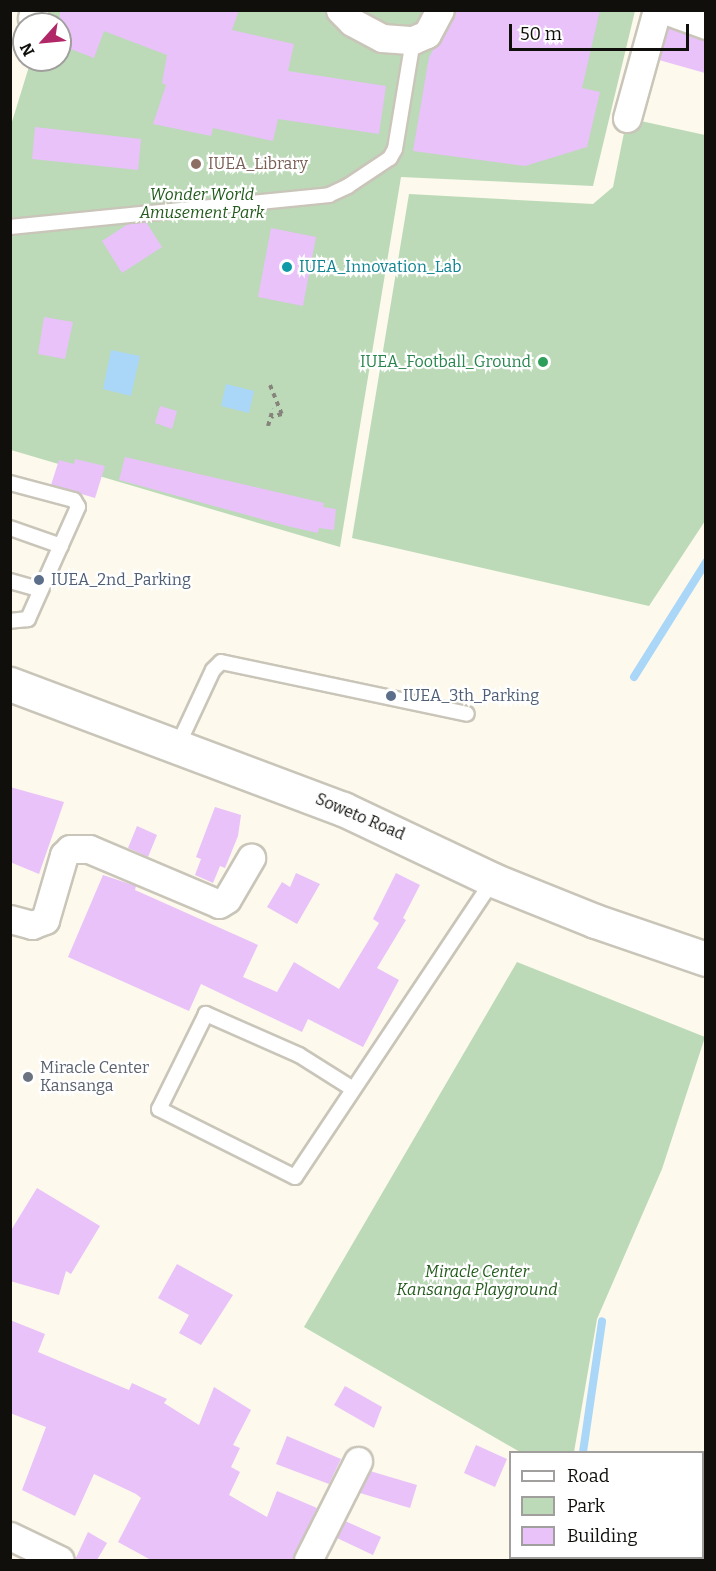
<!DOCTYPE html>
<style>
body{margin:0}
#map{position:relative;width:716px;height:1571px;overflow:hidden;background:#fdf9ec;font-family:Bitter,serif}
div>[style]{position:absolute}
.green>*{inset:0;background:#bcdab8}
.water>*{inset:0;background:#aad6f8}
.stream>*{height:8px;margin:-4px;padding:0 4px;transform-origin:4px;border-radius:4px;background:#aad6f8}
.building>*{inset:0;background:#e8c2f8}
.path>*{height:4px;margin-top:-2px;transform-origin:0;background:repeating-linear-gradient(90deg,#87847b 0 4.5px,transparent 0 9px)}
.roads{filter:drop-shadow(2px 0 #c9c5b9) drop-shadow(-2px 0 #c9c5b9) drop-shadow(0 2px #c9c5b9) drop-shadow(0 -2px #c9c5b9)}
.lane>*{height:14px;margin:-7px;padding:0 7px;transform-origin:7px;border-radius:7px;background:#fff}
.street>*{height:27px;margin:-13.5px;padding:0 13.5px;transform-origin:13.5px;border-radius:13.5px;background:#fff}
.secondary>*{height:33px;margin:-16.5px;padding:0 16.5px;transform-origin:16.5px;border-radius:16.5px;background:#fff}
.dots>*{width:16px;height:16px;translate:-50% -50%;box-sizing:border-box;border:3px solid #fff;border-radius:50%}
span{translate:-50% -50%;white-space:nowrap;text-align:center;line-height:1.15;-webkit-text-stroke:4.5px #fff;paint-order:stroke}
.education-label{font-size:16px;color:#785e54}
.left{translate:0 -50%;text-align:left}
.park-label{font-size:16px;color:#215a1a;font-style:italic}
.culture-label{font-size:16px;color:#0d838f}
.leisure-label{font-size:16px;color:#27864d}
.right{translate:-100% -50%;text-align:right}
.service-label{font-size:16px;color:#4e5e75}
.street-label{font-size:16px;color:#110f0b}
.worship-label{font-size:16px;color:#5b616d}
.frame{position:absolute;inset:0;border:12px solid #110f0b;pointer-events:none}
.legend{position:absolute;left:509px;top:1451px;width:195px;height:108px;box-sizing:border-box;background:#fff;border:2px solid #a09f9d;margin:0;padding:8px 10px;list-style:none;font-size:18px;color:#110f0b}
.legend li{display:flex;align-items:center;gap:12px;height:30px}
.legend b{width:30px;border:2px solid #a09f9d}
.north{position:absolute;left:12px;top:12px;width:60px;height:60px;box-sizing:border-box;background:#fff;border:2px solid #a09f9d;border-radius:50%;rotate:243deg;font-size:16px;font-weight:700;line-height:24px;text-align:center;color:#110f0b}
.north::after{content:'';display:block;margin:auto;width:21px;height:27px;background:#b12869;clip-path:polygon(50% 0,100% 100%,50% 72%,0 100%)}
.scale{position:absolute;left:509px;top:24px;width:180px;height:27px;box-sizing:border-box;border:3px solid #110f0b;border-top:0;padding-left:8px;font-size:18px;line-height:21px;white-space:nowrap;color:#110f0b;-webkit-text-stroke:4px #fff;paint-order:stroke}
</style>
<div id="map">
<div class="green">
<div style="clip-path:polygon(47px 11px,635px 11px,593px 186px,401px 177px,340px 547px,11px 450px,11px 125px,31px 60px,60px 60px,60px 24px,43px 24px)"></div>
<div style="clip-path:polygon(627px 118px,705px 135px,705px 521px,649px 606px,352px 538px,409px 194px,593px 204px,613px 187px)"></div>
<div style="clip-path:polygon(517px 962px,705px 1037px,662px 1169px,597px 1319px,574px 1452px,520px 1452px,304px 1327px)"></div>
</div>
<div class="water">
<div style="clip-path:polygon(111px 350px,140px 356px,131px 396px,103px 389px)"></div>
<div style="clip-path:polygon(226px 384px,254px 391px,249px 413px,221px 406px)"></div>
</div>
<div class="stream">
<div style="left:634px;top:677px;width:136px;rotate:-57.9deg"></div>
<div style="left:583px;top:1452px;width:132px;rotate:-81.7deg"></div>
<div style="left:561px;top:1560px;width:2px;rotate:-90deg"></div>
</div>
<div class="building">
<div style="clip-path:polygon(60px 10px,239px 10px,232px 30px,294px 44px,288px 71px,386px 86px,379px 134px,278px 119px,273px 141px,213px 128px,211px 136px,153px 124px,166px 85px,162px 83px,167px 55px,104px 31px,94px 58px,60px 45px)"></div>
<div style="clip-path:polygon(456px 10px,600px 10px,582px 88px,600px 92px,587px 147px,525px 166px,413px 151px,429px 57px)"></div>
<div style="clip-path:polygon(668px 28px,705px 40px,705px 73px,659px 60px)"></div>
<div style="clip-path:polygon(35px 127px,141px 139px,138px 170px,32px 159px)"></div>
<div style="clip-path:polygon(146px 222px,162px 247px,122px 273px,102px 241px,128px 224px)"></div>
<div style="clip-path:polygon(271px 228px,316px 237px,303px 306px,258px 297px)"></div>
<div style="clip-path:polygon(44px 317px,73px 322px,65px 359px,38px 354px)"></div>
<div style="clip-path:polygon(160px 406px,177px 411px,172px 429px,155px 423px)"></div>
<div style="clip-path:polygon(125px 457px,324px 503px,323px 507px,336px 509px,334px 530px,319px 528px,318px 533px,287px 526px,119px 480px)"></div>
<div style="clip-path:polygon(75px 459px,105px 466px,95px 498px,51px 485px,59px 460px,74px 464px)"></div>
<div style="clip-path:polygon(10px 787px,64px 802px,39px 874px,10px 862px)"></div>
<div style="clip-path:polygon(215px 807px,241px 815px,238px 836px,225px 868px,220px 866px,213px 883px,195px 875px,201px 859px,196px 857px)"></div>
<div style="clip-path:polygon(137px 826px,157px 835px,148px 857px,128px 848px)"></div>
<div style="clip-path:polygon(296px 873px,320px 884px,297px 924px,267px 907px,282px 882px,290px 887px)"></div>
<div style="clip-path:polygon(396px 873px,420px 885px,403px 918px,406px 920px,377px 968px,399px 980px,363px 1047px,308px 1019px,302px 1032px,201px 984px,189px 1011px,68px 957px,103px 875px,136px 886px,135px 890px,258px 945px,243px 977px,277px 992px,294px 962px,339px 989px,379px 923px,373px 919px)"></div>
<div style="clip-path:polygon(37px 1188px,100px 1226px,71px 1274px,66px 1271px,59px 1295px,10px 1281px,10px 1232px)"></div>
<div style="clip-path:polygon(177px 1264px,233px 1295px,201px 1345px,179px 1333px,189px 1315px,158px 1298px)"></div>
<div style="clip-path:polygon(10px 1320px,45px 1334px,38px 1352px,129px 1390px,132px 1383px,167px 1399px,164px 1403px,199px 1425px,214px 1387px,251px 1410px,233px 1445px,240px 1448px,231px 1467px,240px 1472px,229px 1495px,267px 1517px,277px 1491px,317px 1508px,292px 1560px,151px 1560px,118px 1542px,141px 1498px,136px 1494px,94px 1474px,75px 1516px,22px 1490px,46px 1427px,10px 1413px)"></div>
<div style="clip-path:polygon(345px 1386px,382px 1407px,374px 1428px,334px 1405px)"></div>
<div style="clip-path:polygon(287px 1436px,341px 1459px,329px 1484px,276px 1464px)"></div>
<div style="clip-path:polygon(476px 1445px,507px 1459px,495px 1487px,464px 1473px)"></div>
<div style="clip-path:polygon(370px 1471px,417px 1485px,410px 1508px,360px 1493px)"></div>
<div style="clip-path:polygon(345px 1521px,381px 1537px,373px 1555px,337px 1538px)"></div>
<div style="clip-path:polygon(88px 1532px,107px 1543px,97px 1560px,75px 1560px)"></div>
</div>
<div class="path">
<div style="left:270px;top:385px;width:31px;rotate:68deg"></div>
<div style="left:282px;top:414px;width:11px;rotate:165deg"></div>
<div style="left:268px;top:426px;width:18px;rotate:-74deg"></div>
</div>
<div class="roads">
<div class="lane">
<div style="left:10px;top:227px;width:321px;rotate:-5.7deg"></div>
<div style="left:329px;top:195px;width:21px;rotate:-25deg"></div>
<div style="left:348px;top:186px;width:50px;rotate:-33.7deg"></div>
<div style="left:390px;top:158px;width:10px;rotate:-61deg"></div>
<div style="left:395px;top:149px;width:110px;rotate:-80.6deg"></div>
<div style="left:10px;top:483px;width:66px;rotate:14.9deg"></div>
<div style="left:74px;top:500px;width:8px;rotate:60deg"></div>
<div style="left:78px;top:507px;width:123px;rotate:114.1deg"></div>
<div style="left:28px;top:619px;width:18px;rotate:174deg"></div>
<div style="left:10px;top:528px;width:54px;rotate:19.4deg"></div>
<div style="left:10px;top:581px;width:32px;rotate:16deg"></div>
<div style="left:178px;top:745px;width:83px;rotate:-65deg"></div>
<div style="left:213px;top:670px;width:11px;rotate:-45deg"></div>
<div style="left:221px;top:662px;width:251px;rotate:11.9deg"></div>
<div style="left:353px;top:1089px;width:64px;rotate:-147.8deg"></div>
<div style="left:299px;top:1055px;width:102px;rotate:-156.2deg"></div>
<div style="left:206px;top:1014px;width:106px;rotate:116.3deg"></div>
<div style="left:159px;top:1109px;width:152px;rotate:26.6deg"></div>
<div style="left:295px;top:1177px;width:357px;rotate:-56.3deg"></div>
</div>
<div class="street">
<div style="left:340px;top:10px;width:17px;rotate:45deg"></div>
<div style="left:352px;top:22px;width:34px;rotate:28deg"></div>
<div style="left:382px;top:38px;width:31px;rotate:4deg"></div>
<div style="left:413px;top:40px;width:15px;rotate:-23deg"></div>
<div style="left:427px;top:34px;width:27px;rotate:-62deg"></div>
<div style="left:665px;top:10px;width:44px;rotate:20.1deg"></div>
<div style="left:32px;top:18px;width:8px;rotate:-76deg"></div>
<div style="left:627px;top:118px;width:112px;rotate:-74.5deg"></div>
<div style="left:10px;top:919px;width:23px;rotate:15deg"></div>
<div style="left:32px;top:925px;width:14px;rotate:-21deg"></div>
<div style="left:45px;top:920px;width:68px;rotate:-73.7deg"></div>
<div style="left:64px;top:855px;width:8px;rotate:-45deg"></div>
<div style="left:70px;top:849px;width:19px"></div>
<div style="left:89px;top:849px;width:141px;rotate:22.9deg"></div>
<div style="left:219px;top:904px;width:9px;rotate:-32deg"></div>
<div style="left:227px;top:899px;width:48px;rotate:-59.7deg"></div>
<div style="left:10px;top:1536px;width:55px;rotate:25.6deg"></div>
<div style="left:308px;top:1560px;width:111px;rotate:-63.2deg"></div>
</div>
<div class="secondary">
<div style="left:10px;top:684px;width:356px;rotate:20.6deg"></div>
<div style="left:343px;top:809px;width:166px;rotate:25.3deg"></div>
<div style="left:493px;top:880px;width:110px;rotate:21.9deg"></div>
<div style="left:595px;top:921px;width:117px;rotate:18.9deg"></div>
</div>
</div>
<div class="dots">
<div style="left:196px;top:164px;background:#8d6e63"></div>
<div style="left:287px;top:267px;background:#0f9aa8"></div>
<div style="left:543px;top:362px;background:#2e9e5b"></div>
<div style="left:39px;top:580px;background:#5c6f8a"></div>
<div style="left:391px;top:696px;background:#5c6f8a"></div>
<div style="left:28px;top:1077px;background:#6b7280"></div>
</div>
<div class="education-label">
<span class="left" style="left:208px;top:164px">IUEA_Library</span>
</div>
<div class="park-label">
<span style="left:202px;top:204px">Wonder World<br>Amusement Park</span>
<span style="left:477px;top:1281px">Miracle Center<br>Kansanga Playground</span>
</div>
<div class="culture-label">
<span class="left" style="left:299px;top:267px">IUEA_Innovation_Lab</span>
</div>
<div class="leisure-label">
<span class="right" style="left:531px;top:362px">IUEA_Football_Ground</span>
</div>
<div class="service-label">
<span class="left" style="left:51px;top:580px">IUEA_2nd_Parking</span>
<span class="left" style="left:403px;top:696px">IUEA_3th_Parking</span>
</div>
<div class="street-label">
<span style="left:360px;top:817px;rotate:23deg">Soweto Road</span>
</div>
<div class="worship-label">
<span class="left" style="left:40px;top:1077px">Miracle Center<br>Kansanga</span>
</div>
<div class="frame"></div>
<ul class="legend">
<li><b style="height:8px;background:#fff"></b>Road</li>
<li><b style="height:16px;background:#bcdab8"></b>Park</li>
<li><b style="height:16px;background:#e8c2f8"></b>Building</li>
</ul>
<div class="north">N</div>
<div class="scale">50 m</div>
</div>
